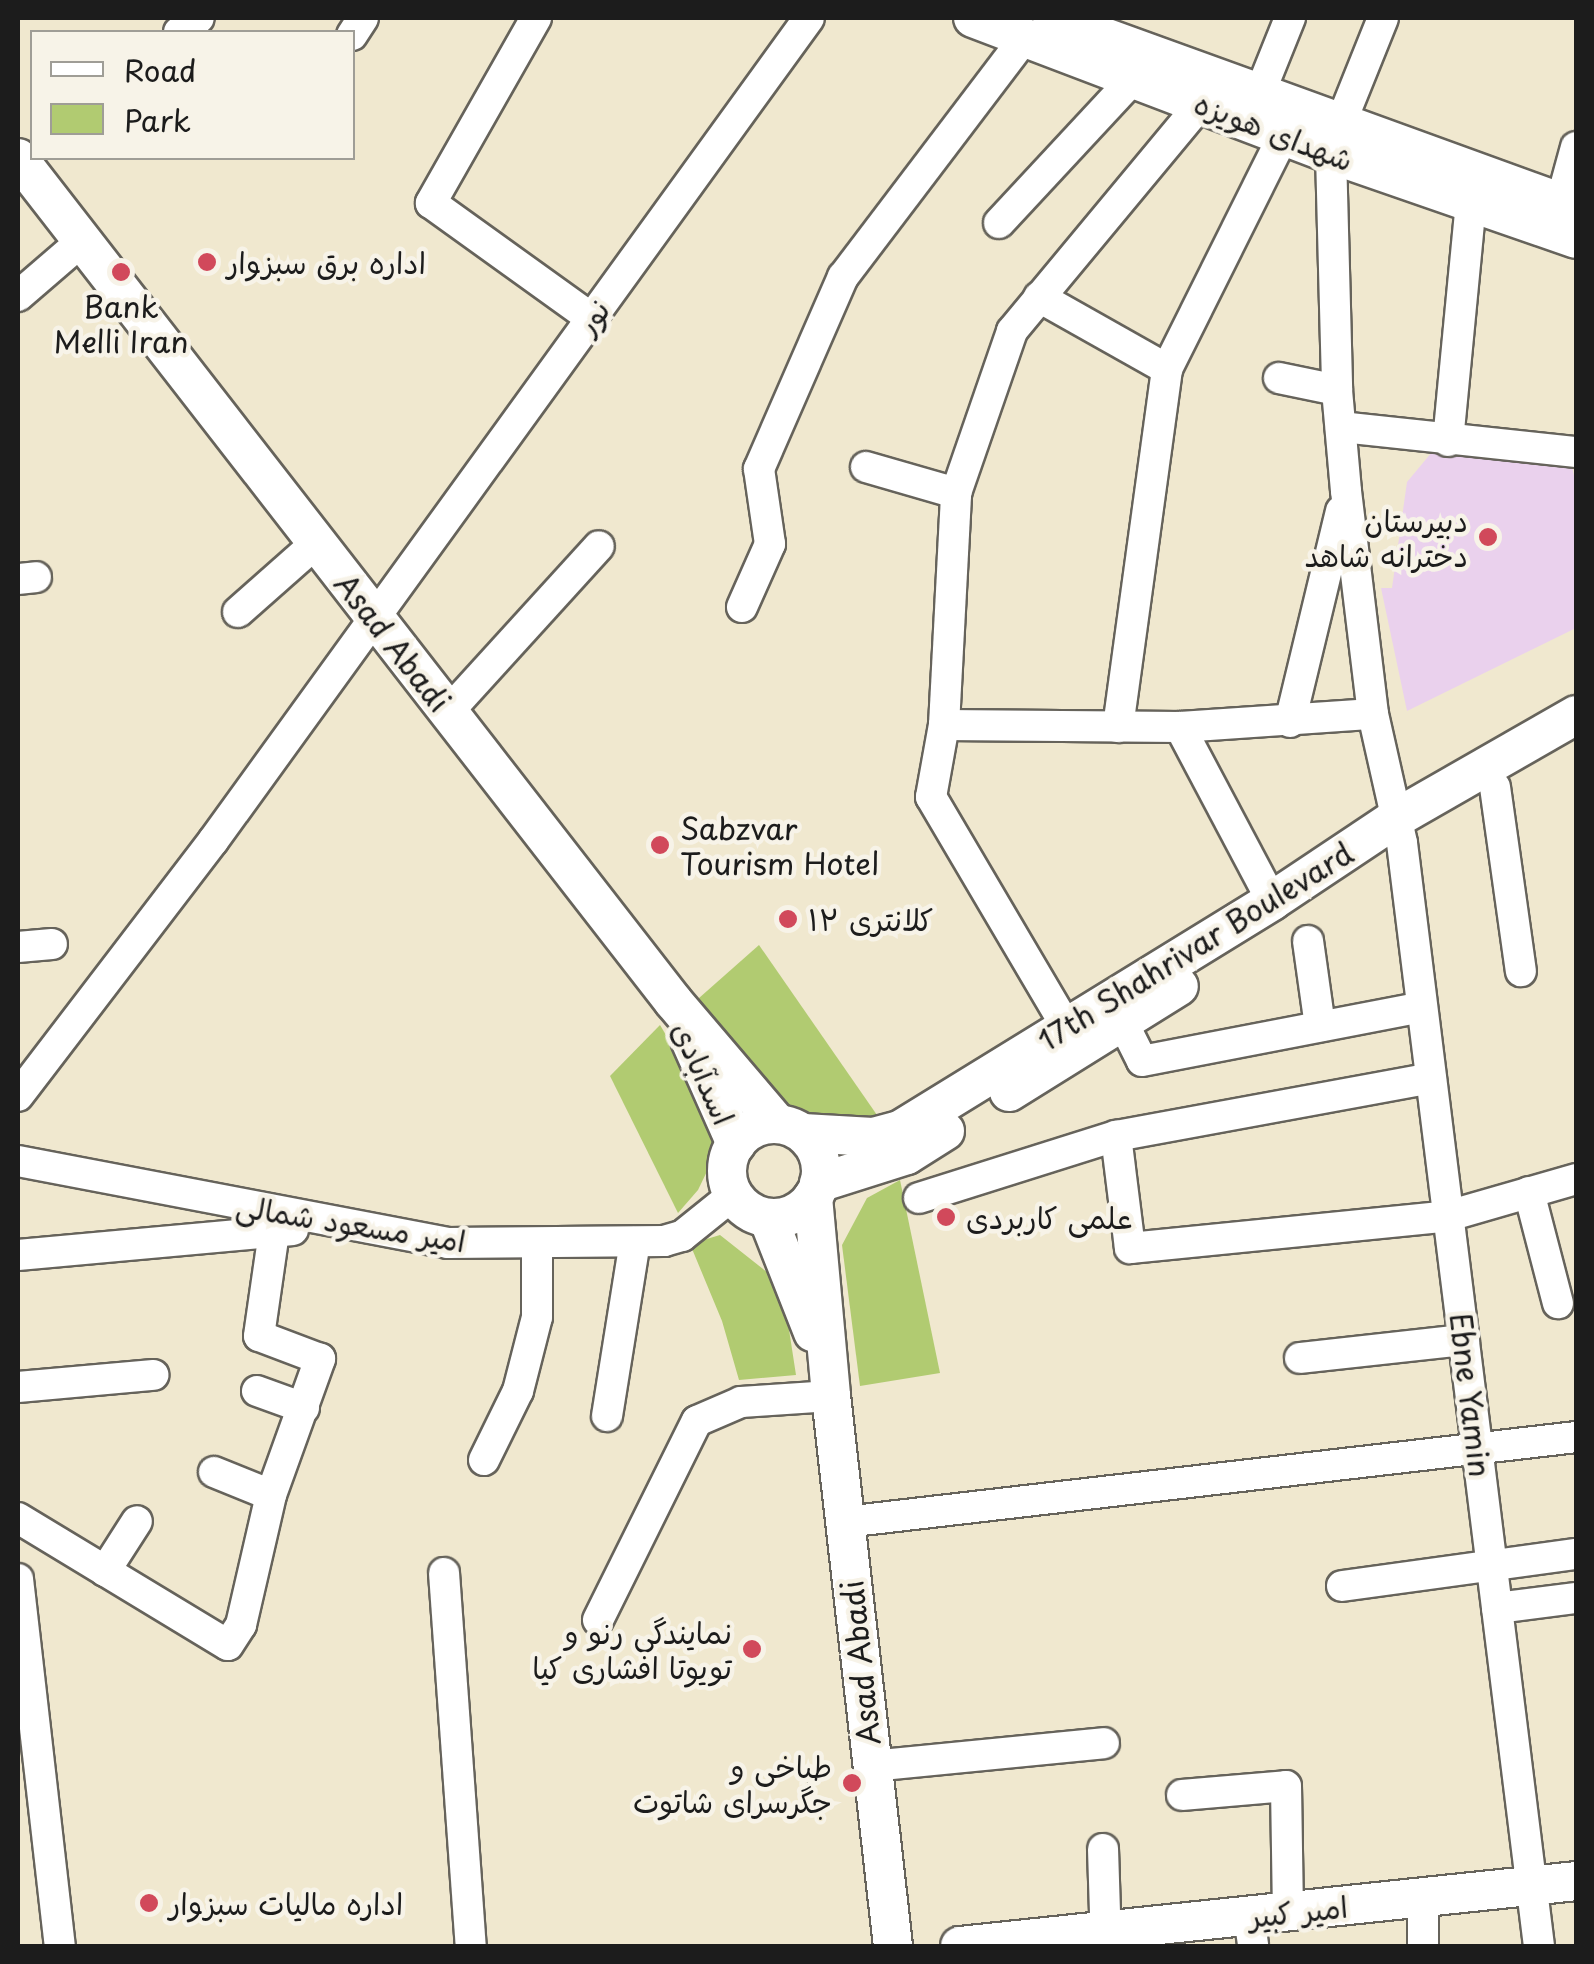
<!DOCTYPE html>
<meta charset="utf-8">
<style>
body{margin:0}
#map{position:relative;width:1594px;height:1964px;overflow:hidden;background:#f0e8cf;font-family:"Playpen Sans","Playpen Sans Arabic",sans-serif}
div>[style]{position:absolute}
.built>*{inset:0;background:#ead1ed}
.green>*{inset:0;background:#b1cb71}
.roads{filter:drop-shadow(2px 0 #66635b) drop-shadow(-2px 0 #66635b) drop-shadow(0 2px #66635b) drop-shadow(0 -2px #66635b)}
.minor>*{height:30px;margin:-15px;padding:0 15px;transform-origin:15px;border-radius:15px;background:#fff}
.major>*{height:38px;margin:-19px;padding:0 19px;transform-origin:19px;border-radius:19px;background:#fff}
.major>.ring{margin:-19px;padding:0;box-sizing:content-box;background:none;border:38px solid #fff;border-radius:50%}
.dots>*{width:28px;height:28px;translate:-50% -50%;box-sizing:border-box;border:5px solid #f7f3e8;border-radius:50%}
span{translate:-50% -50%;white-space:nowrap;text-align:center;line-height:1.15;-webkit-text-stroke:9px #f7f3e8;paint-order:stroke}
.street-label{font-size:30px;color:#1c1c1c}
.poi-label{font-size:30px;color:#1c1c1c}
.left{translate:0 -50%;text-align:left}
.right{translate:-100% -50%;text-align:right}
.frame{position:absolute;inset:0;border:20px solid #1c1c1c;pointer-events:none}
.legend{position:absolute;left:30px;top:30px;width:325px;height:130px;box-sizing:border-box;background:#f7f3e8;border:2px solid #9f9d96;margin:0;padding:12px 18px;list-style:none;font-size:30px;color:#1c1c1c}
.legend li{display:flex;align-items:center;gap:20px;height:50px}
.legend b{width:50px;border:2px solid #9f9d96}
</style>
<div id="map">
<div class="built">
<div style="clip-path:polygon(1432px 452px,1571px 461px,1576px 486px,1576px 628px,1407px 711px,1381px 588px,1392px 588px,1407px 482px)"></div>
</div>
<div class="green">
<div style="clip-path:polygon(759px 945px,886px 1128px,799px 1125px,690px 1006px)"></div>
<div style="clip-path:polygon(660px 1025px,725px 1134px,698px 1190px,678px 1213px,610px 1076px)"></div>
<div style="clip-path:polygon(900px 1180px,940px 1373px,860px 1386px,842px 1245px,867px 1198px)"></div>
<div style="clip-path:polygon(720px 1235px,782px 1284px,796px 1375px,739px 1380px,722px 1321px,690px 1244px)"></div>
</div>
<div class="roads">
<div class="minor">
<div style="left:536px;top:18px;width:213px;rotate:119.6deg"></div>
<div style="left:431px;top:203px;width:197px;rotate:35.7deg"></div>
<div style="left:179px;top:32px;width:24px;rotate:-35deg"></div>
<div style="left:352px;top:35px;width:20px;rotate:-57deg"></div>
<div style="left:1259px;top:95px;width:83px;rotate:-68.1deg"></div>
<div style="left:1340px;top:125px;width:115px;rotate:-68.1deg"></div>
<div style="left:1331px;top:154px;width:236px;rotate:88.5deg"></div>
<div style="left:1337px;top:390px;width:101px;rotate:84.9deg"></div>
<div style="left:1346px;top:491px;width:225px;rotate:83.1deg"></div>
<div style="left:1373px;top:714px;width:132px;rotate:77.3deg"></div>
<div style="left:1402px;top:843px;width:1111px;rotate:82.92deg"></div>
<div style="left:1561px;top:202px;width:57px;rotate:-74.7deg"></div>
<div style="left:999px;top:223px;width:197px;rotate:-47.1deg"></div>
<div style="left:18px;top:296px;width:84px;rotate:-40.7deg"></div>
<div style="left:1039px;top:297px;width:147px;rotate:29.4deg"></div>
<div style="left:1279px;top:378px;width:59px;rotate:11.7deg"></div>
<div style="left:1341px;top:427px;width:236px;rotate:6.1deg"></div>
<div style="left:1448px;top:441px;width:238px;rotate:-84.5deg"></div>
<div style="left:866px;top:467px;width:94px;rotate:16.1deg"></div>
<div style="left:18px;top:579px;width:18px;rotate:-6deg"></div>
<div style="left:742px;top:607px;width:69px;rotate:-66deg"></div>
<div style="left:770px;top:544px;width:76px;rotate:-98.3deg"></div>
<div style="left:759px;top:469px;width:210px;rotate:-66.4deg"></div>
<div style="left:843px;top:277px;width:303px;rotate:-52.8deg"></div>
<div style="left:238px;top:612px;width:104px;rotate:-41.5deg"></div>
<div style="left:448px;top:712px;width:224px;rotate:-47.7deg"></div>
<div style="left:1290px;top:722px;width:217px;rotate:-76.4deg"></div>
<div style="left:944px;top:725px;width:236px;rotate:0.5deg"></div>
<div style="left:1180px;top:727px;width:193px;rotate:-3.9deg"></div>
<div style="left:1118px;top:727px;width:361px;rotate:-82.2deg"></div>
<div style="left:1167px;top:369px;width:263px;rotate:-63.5deg"></div>
<div style="left:1180px;top:727px;width:197px;rotate:62.1deg"></div>
<div style="left:1495px;top:787px;width:186px;rotate:82deg"></div>
<div style="left:1308px;top:941px;width:86px;rotate:82deg"></div>
<div style="left:18px;top:947px;width:34px;rotate:-5deg"></div>
<div style="left:1123px;top:1023px;width:42px;rotate:63.4deg"></div>
<div style="left:1142px;top:1061px;width:285px;rotate:-10.9deg"></div>
<div style="left:1066px;top:1026px;width:266px;rotate:-120.5deg"></div>
<div style="left:931px;top:797px;width:73px;rotate:-79.8deg"></div>
<div style="left:944px;top:725px;width:232px;rotate:-87deg"></div>
<div style="left:956px;top:493px;width:171px;rotate:-70.9deg"></div>
<div style="left:1012px;top:331px;width:298px;rotate:-50.3deg"></div>
<div style="left:18px;top:1096px;width:321px;rotate:-52.6deg"></div>
<div style="left:213px;top:841px;width:1016px;rotate:-54.09deg"></div>
<div style="left:1116px;top:1136px;width:113px;rotate:82.9deg"></div>
<div style="left:1130px;top:1248px;width:320px;rotate:-5.7deg"></div>
<div style="left:1448px;top:1216px;width:133px;rotate:-16.1deg"></div>
<div style="left:18px;top:1161px;width:438px;rotate:10.8deg"></div>
<div style="left:448px;top:1243px;width:216px;rotate:-0.5deg"></div>
<div style="left:664px;top:1241px;width:19px;rotate:-16deg"></div>
<div style="left:682px;top:1236px;width:65px;rotate:-38.8deg"></div>
<div style="left:1529px;top:1192px;width:115px;rotate:75.4deg"></div>
<div style="left:919px;top:1198px;width:207px;rotate:-17.5deg"></div>
<div style="left:1116px;top:1136px;width:320px;rotate:-10.4deg"></div>
<div style="left:18px;top:1255px;width:276px;rotate:-5.2deg"></div>
<div style="left:1300px;top:1358px;width:165px;rotate:-6.3deg"></div>
<div style="left:18px;top:1387px;width:136px;rotate:-5.1deg"></div>
<div style="left:257px;top:1391px;width:50px;rotate:19.9deg"></div>
<div style="left:607px;top:1416px;width:176px;rotate:-80.9deg"></div>
<div style="left:484px;top:1460px;width:77px;rotate:-63.8deg"></div>
<div style="left:518px;top:1391px;width:76px;rotate:-75.6deg"></div>
<div style="left:537px;top:1317px;width:72px;rotate:-90deg"></div>
<div style="left:214px;top:1472px;width:61px;rotate:22deg"></div>
<div style="left:18px;top:1518px;width:245px;rotate:31.2deg"></div>
<div style="left:228px;top:1645px;width:24px;rotate:-57deg"></div>
<div style="left:241px;top:1625px;width:133px;rotate:-77deg"></div>
<div style="left:271px;top:1495px;width:145px;rotate:-70.2deg"></div>
<div style="left:320px;top:1359px;width:65px;rotate:-159.3deg"></div>
<div style="left:259px;top:1336px;width:105px;rotate:-81.8deg"></div>
<div style="left:845px;top:1522px;width:736px;rotate:-6.63deg"></div>
<div style="left:105px;top:1571px;width:59px;rotate:-57.4deg"></div>
<div style="left:444px;top:1573px;width:374px;rotate:85.9deg"></div>
<div style="left:18px;top:1579px;width:369px;rotate:83.5deg"></div>
<div style="left:1342px;top:1586px;width:236px;rotate:-7.8deg"></div>
<div style="left:1497px;top:1608px;width:80px;rotate:-7.2deg"></div>
<div style="left:598px;top:1620px;width:222px;rotate:-63.6deg"></div>
<div style="left:697px;top:1421px;width:48px;rotate:-23.4deg"></div>
<div style="left:741px;top:1402px;width:90px;rotate:-3.8deg"></div>
<div style="left:871px;top:1766px;width:234px;rotate:-5.6deg"></div>
<div style="left:1182px;top:1795px;width:104px;rotate:-4.9deg"></div>
<div style="left:1286px;top:1786px;width:126px;rotate:89.1deg"></div>
<div style="left:1103px;top:1849px;width:97px;rotate:88.2deg"></div>
<div style="left:1249px;top:1916px;width:30px;rotate:82deg"></div>
<div style="left:1423px;top:1946px;width:49px;rotate:-90deg"></div>
</div>
<div class="major">
<div style="left:973px;top:18px;width:383px;rotate:20.8deg"></div>
<div style="left:1331px;top:154px;width:259px;rotate:19.1deg"></div>
<div style="left:1052px;top:18px;width:557px;rotate:19.93deg"></div>
<div style="left:18px;top:158px;width:1068px;rotate:52.15deg"></div>
<div style="left:673px;top:1001px;width:157px;rotate:49.6deg"></div>
<div style="left:690px;top:1040px;width:114px;rotate:66.1deg"></div>
<div style="left:1009px;top:1092px;width:200px;rotate:-31.9deg"></div>
<div class="ring" style="left:727px;top:1124px;width:56px;height:56px"></div>
<div style="left:803px;top:1133px;width:70px;rotate:3.3deg"></div>
<div style="left:873px;top:1137px;width:28px;rotate:-15deg"></div>
<div style="left:900px;top:1130px;width:437px;rotate:-31.6deg"></div>
<div style="left:1272px;top:901px;width:151px;rotate:-33.7deg"></div>
<div style="left:1398px;top:817px;width:205px;rotate:-29.8deg"></div>
<div style="left:819px;top:1183px;width:92px;rotate:-17.7deg"></div>
<div style="left:907px;top:1155px;width:45px;rotate:-32.3deg"></div>
<div style="left:813px;top:1197px;width:200px;rotate:84.8deg"></div>
<div style="left:831px;top:1396px;width:553px;rotate:83.57deg"></div>
<div style="left:768px;top:1218px;width:123px;rotate:68.5deg"></div>
<div style="left:960px;top:1946px;width:619px;rotate:-6.02deg"></div>
</div>
</div>
<div class="dots">
<div style="left:207px;top:262px;background:#d1495b"></div>
<div style="left:121px;top:272px;background:#d1495b"></div>
<div style="left:1488px;top:537px;background:#d1495b"></div>
<div style="left:660px;top:845px;background:#d1495b"></div>
<div style="left:788px;top:919px;background:#d1495b"></div>
<div style="left:946px;top:1217px;background:#d1495b"></div>
<div style="left:752px;top:1649px;background:#d1495b"></div>
<div style="left:852px;top:1783px;background:#d1495b"></div>
<div style="left:149px;top:1903px;background:#d1495b"></div>
</div>
<div class="street-label">
<span style="left:1274px;top:131px;rotate:21deg">شهدای هویزه</span>
<span style="left:592px;top:317px;rotate:-54deg">نور</span>
<span style="left:393px;top:642px;rotate:52deg">Asad Abadi</span>
<span style="left:1195px;top:946px;rotate:-32deg">17th Shahrivar Boulevard</span>
<span style="left:704px;top:1073px;rotate:66deg">اسدآبادی</span>
<span style="left:351px;top:1223px;rotate:9deg">امیر مسعود شمالی</span>
<span style="left:1471px;top:1395px;rotate:83deg">Ebne Yamin</span>
<span style="left:860px;top:1663px;rotate:-96deg">Asad Abadi</span>
<span style="left:1298px;top:1911px;rotate:-6deg">امیر کبیر</span>
</div>
<div class="poi-label">
<span class="left" style="left:227px;top:262px">اداره برق سبزوار</span>
<span style="left:121px;top:323px">Bank<br>Melli Iran</span>
<span class="right" style="left:1468px;top:537px">دبیرستان<br>دخترانه شاهد</span>
<span class="left" style="left:680px;top:845px">Sabzvar<br>Tourism Hotel</span>
<span class="left" style="left:808px;top:919px">کلانتری ۱۲</span>
<span class="left" style="left:966px;top:1217px">علمی کاربردی</span>
<span class="right" style="left:732px;top:1649px">نمایندگی رنو و<br>تویوتا افشاری کیا</span>
<span class="right" style="left:832px;top:1783px">طباخی و<br>جگرسرای شاتوت</span>
<span class="left" style="left:169px;top:1903px">اداره مالیات سبزوار</span>
</div>
<div class="frame"></div>
<ul class="legend">
<li><b style="height:12px;background:#fff"></b>Road</li>
<li><b style="height:28px;background:#b1cb71"></b>Park</li>
</ul>
</div>
